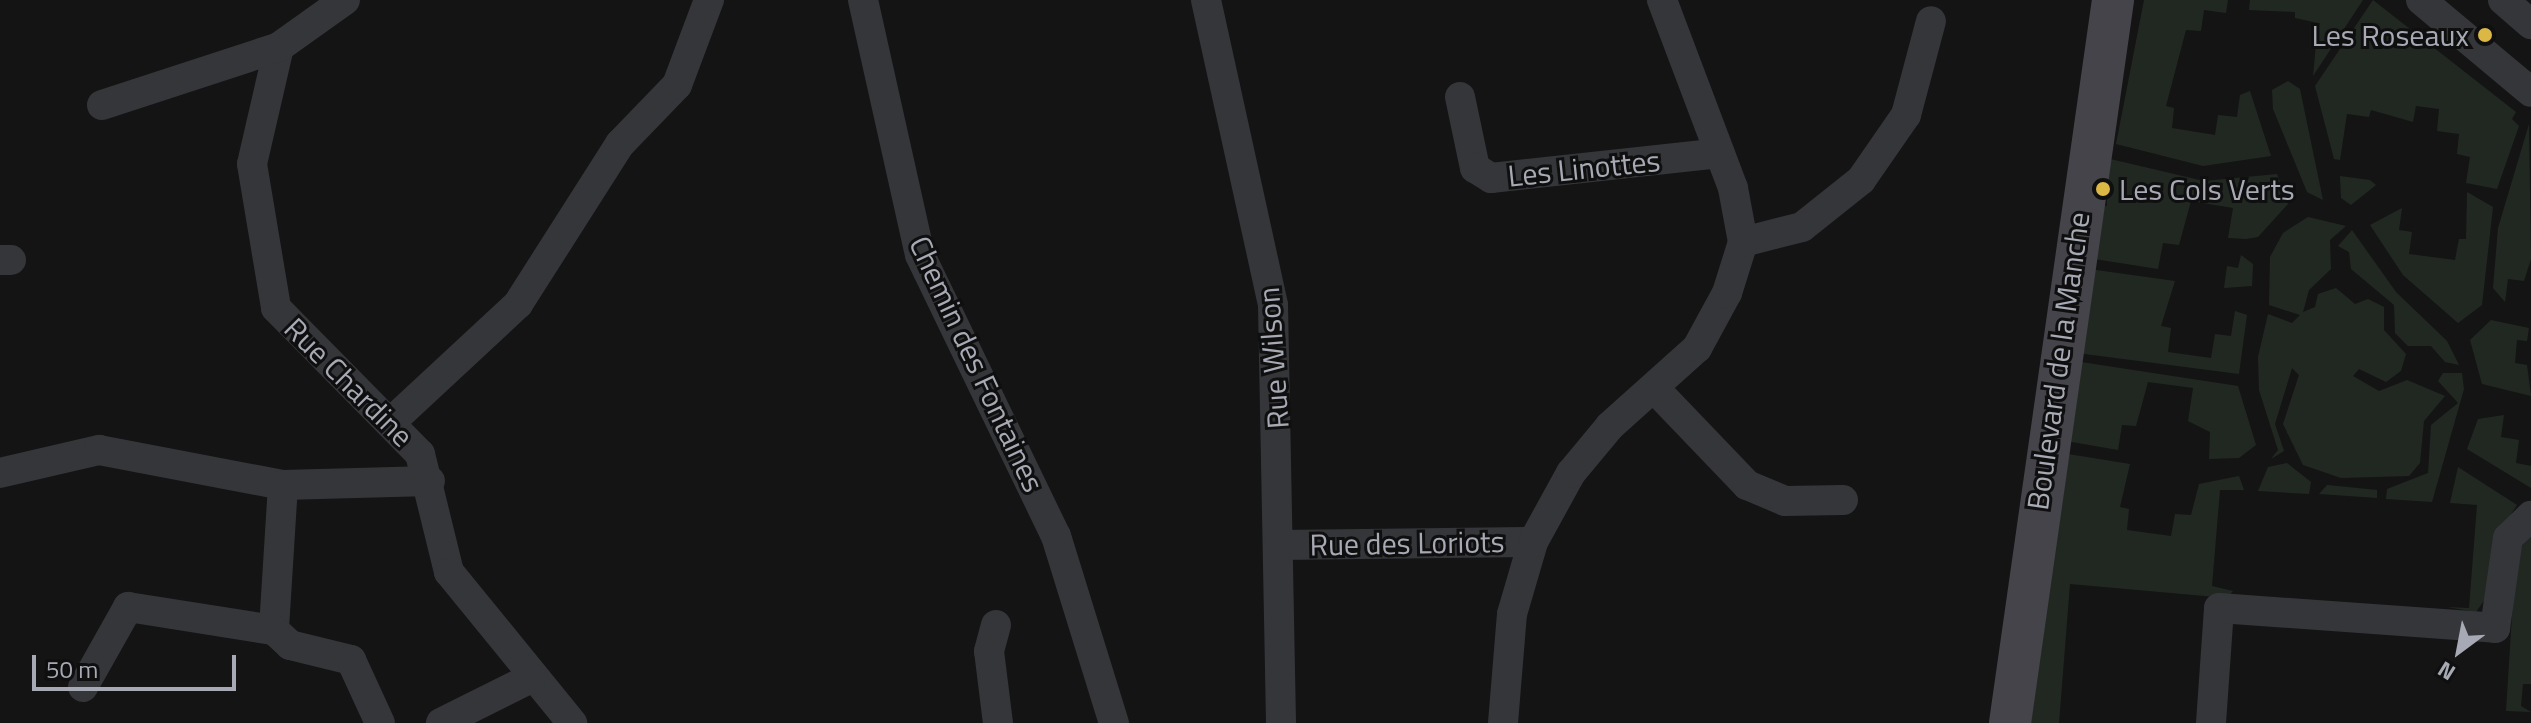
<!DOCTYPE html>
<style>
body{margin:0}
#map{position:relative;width:2531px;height:723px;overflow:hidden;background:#141415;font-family:"Titillium Web",sans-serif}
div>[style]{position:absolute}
.green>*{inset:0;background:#212822}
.street>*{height:30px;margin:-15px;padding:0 15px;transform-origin:15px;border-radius:15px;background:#35363a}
.secondary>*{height:42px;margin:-21px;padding:0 21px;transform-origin:21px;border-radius:21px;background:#44444a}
.dots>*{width:22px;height:22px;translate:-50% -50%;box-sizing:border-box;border:4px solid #0f0f10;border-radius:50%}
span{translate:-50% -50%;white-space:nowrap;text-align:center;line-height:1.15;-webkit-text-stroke:6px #0f0f10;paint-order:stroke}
.poi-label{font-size:30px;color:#a7aab4}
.right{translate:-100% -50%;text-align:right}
.left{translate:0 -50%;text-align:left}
.street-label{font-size:30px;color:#a7aab4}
.north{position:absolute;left:2419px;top:611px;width:80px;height:80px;-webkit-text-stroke:6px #0f0f10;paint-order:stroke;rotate:212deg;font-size:22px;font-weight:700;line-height:32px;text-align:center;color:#a7aab4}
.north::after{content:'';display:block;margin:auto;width:28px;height:36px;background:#a7aab4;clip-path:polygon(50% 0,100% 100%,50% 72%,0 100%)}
.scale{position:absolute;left:32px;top:655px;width:204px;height:36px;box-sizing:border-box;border:4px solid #a7aab4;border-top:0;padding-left:10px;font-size:24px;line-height:28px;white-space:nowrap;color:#a7aab4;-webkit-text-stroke:6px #0f0f10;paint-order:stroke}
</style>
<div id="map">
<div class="green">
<div style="clip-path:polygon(2144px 0,2228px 0,2226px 13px,2204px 10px,2201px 31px,2186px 30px,2166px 106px,2174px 108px,2172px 128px,2215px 135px,2218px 115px,2237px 117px,2240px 95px,2250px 91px,2271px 156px,2203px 166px,2116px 144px)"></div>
<div style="clip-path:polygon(2250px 0,2363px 0,2313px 76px,2318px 23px,2295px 18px,2295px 12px,2249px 10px)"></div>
<div style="clip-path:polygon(2373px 0,2516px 112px,2512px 119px,2519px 126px,2497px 189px,2466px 183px,2470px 157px,2457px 154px,2459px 134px,2437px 131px,2439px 109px,2416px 106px,2413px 122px,2371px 110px,2369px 117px,2347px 114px,2340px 160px,2334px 159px,2315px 86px)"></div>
<div style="clip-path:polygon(2288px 81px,2300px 89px,2323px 200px,2307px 192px,2273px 109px,2272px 90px)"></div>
<div style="clip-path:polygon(2529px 124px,2531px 259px,2524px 281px,2508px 279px,2505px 302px,2493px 288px,2498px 228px)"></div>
<div style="clip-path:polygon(2106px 158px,2204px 181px,2277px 174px,2288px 204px,2258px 237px,2246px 239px,2228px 238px,2233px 208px,2191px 201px,2179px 245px,2163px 243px,2158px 269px,2088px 258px,2098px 205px,2107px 206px)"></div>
<div style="clip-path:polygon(2340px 176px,2370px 180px,2376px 185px,2351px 205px,2341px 198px)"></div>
<div style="clip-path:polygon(2467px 192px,2493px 207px,2482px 305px,2458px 323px,2403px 275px,2370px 225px,2402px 208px,2399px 230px,2412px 232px,2409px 254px,2455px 260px,2459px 239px,2466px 239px)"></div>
<div style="clip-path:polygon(2308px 217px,2346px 226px,2330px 240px,2331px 269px,2309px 290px,2303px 312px,2315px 307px,2318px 294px,2336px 288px,2355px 304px,2368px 299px,2384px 307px,2384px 330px,2406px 354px,2401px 371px,2386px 382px,2359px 369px,2353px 376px,2379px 391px,2407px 380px,2445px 396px,2424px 421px,2420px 463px,2409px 476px,2341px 478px,2303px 465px,2283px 424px,2299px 375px,2292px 368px,2275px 424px,2284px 451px,2271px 459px,2278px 450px,2259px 390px,2258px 357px,2268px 314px,2292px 323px,2300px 315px,2269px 305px,2270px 257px,2283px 233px)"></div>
<div style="clip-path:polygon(2352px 230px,2396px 292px,2447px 341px,2459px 365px,2445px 362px,2431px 346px,2408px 346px,2395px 333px,2394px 305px,2351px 269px,2349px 252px,2338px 246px)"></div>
<div style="clip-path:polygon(2241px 255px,2253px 264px,2252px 286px,2224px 288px,2227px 266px,2238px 268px)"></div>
<div style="clip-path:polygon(2089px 269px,2175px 281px,2161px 326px,2171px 328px,2168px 352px,2211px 358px,2215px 334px,2231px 336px,2235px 311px,2247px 315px,2239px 374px,2077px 353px)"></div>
<div style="clip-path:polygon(2491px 320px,2529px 328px,2527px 341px,2517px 340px,2515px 363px,2527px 365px,2531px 396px,2482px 384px,2470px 340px)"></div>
<div style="clip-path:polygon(2081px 362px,2238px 386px,2256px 445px,2239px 458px,2209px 459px,2210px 432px,2188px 421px,2193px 388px,2148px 382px,2136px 426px,2122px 425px,2118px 450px,2066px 441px)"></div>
<div style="clip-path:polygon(2443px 373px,2462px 373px,2464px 389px,2432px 502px,2386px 499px,2387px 489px,2428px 473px,2431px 425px,2458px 403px,2438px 381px)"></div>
<div style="clip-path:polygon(2504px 415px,2501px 437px,2519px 440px,2516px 463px,2531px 466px,2531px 488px,2467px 449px,2478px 419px)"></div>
<div style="clip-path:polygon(2068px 454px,2130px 464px,2120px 507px,2129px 509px,2127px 530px,2171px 536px,2175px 514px,2191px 515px,2199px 484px,2239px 476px,2244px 490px,2220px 490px,2212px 586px,2233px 591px,2227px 598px,2070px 584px,2059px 723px,2028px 723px)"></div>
<div style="clip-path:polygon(2287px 463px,2311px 482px,2309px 494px,2258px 491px,2268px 467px)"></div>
<div style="clip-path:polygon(2458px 467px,2517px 505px,2493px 542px,2488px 595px,2476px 612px,2447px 607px,2469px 608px,2477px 505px,2450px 503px)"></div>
<div style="clip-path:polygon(2327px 485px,2377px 490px,2377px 498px,2319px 494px)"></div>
<div style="clip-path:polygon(2531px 535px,2531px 684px,2523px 684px,2521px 706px,2531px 712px,2506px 711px,2514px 584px,2521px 547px)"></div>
</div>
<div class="street">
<div style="left:863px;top:0;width:261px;rotate:77.4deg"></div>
<div style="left:920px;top:255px;width:312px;rotate:64.2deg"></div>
<div style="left:1056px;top:536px;width:196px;rotate:72.8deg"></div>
<div style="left:1206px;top:0;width:312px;rotate:77.6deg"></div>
<div style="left:1273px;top:305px;width:418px;rotate:88.9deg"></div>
<div style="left:2421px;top:0;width:143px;rotate:39.9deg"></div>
<div style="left:2503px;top:0;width:37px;rotate:41deg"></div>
<div style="left:279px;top:47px;width:120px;rotate:103deg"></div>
<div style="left:252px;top:164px;width:146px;rotate:80.5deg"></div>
<div style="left:276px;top:308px;width:205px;rotate:45.4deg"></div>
<div style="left:420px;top:454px;width:122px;rotate:76.2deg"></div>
<div style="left:449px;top:572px;width:195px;rotate:50.8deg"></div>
<div style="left:1460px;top:97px;width:73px;rotate:78.1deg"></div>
<div style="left:1475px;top:168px;width:19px;rotate:32deg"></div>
<div style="left:1491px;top:178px;width:230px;rotate:-6.2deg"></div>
<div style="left:102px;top:105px;width:186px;rotate:-18.1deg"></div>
<div style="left:279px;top:47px;width:81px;rotate:-35.5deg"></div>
<div style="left:1743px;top:242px;width:61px;rotate:-14.3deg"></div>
<div style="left:1802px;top:227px;width:75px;rotate:-38.5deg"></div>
<div style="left:1861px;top:180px;width:79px;rotate:-55.3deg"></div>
<div style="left:1906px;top:115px;width:97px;rotate:-75.1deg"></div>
<div style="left:0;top:260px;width:11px"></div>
<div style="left:1655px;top:389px;width:133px;rotate:46.2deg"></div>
<div style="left:1747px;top:485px;width:41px;rotate:22.8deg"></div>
<div style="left:1785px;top:501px;width:58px;rotate:-1deg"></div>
<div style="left:390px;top:423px;width:175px;rotate:-42.9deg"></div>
<div style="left:518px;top:304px;width:190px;rotate:-57.5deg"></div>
<div style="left:620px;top:144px;width:82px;rotate:-46deg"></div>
<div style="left:677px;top:85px;width:91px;rotate:-69.4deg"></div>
<div style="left:0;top:473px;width:102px;rotate:-13.1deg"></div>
<div style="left:99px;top:450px;width:187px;rotate:10.8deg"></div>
<div style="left:283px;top:485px;width:147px;rotate:-1.6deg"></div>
<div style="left:283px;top:485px;width:145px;rotate:93.6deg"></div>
<div style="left:274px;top:630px;width:22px;rotate:43deg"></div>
<div style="left:290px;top:645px;width:63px;rotate:13.8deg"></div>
<div style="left:351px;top:660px;width:69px;rotate:65.3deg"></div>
<div style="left:1280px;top:545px;width:253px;rotate:-0.7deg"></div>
<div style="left:996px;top:625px;width:27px;rotate:105deg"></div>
<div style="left:989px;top:651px;width:73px;rotate:82.9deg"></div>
<div style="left:83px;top:687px;width:92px;rotate:-60.6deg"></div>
<div style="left:128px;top:607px;width:148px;rotate:9deg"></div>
<div style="left:441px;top:723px;width:101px;rotate:-26.6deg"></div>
<div style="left:1503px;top:723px;width:109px;rotate:-85.3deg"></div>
<div style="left:1512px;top:614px;width:75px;rotate:-73.7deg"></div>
<div style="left:1533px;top:542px;width:79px;rotate:-61.2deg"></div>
<div style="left:1571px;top:473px;width:61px;rotate:-50.3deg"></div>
<div style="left:1610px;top:426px;width:117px;rotate:-41.9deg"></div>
<div style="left:1697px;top:348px;width:63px;rotate:-61.4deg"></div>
<div style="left:1727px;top:293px;width:53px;rotate:-72.6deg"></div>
<div style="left:1743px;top:242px;width:55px;rotate:-100.5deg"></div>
<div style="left:1733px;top:188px;width:201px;rotate:-110.7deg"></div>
<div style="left:2211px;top:723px;width:115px;rotate:-86deg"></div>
<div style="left:2219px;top:608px;width:277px;rotate:4.1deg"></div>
<div style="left:2495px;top:628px;width:91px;rotate:-81.8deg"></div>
<div style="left:2508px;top:538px;width:32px;rotate:-44deg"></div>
</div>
<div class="secondary">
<div style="left:2010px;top:723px;width:730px;rotate:-81.89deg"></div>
</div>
<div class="dots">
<div style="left:2485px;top:35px;background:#dbb746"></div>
<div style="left:2103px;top:189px;background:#dbb746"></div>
</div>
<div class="poi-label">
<span class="right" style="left:2469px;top:35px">Les Roseaux</span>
<span class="left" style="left:2119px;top:189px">Les Cols Verts</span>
</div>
<div class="street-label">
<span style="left:1584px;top:168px;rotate:-6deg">Les Linottes</span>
<span style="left:1273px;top:358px;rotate:-94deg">Rue Wilson</span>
<span style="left:2058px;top:361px;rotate:-82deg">Boulevard de la Manche</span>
<span style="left:977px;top:364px;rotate:65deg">Chemin des Fontaines</span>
<span style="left:349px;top:382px;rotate:45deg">Rue Chardine</span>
<span style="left:1407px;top:543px;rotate:-1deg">Rue des Loriots</span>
</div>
<div class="north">N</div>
<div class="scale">50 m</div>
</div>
